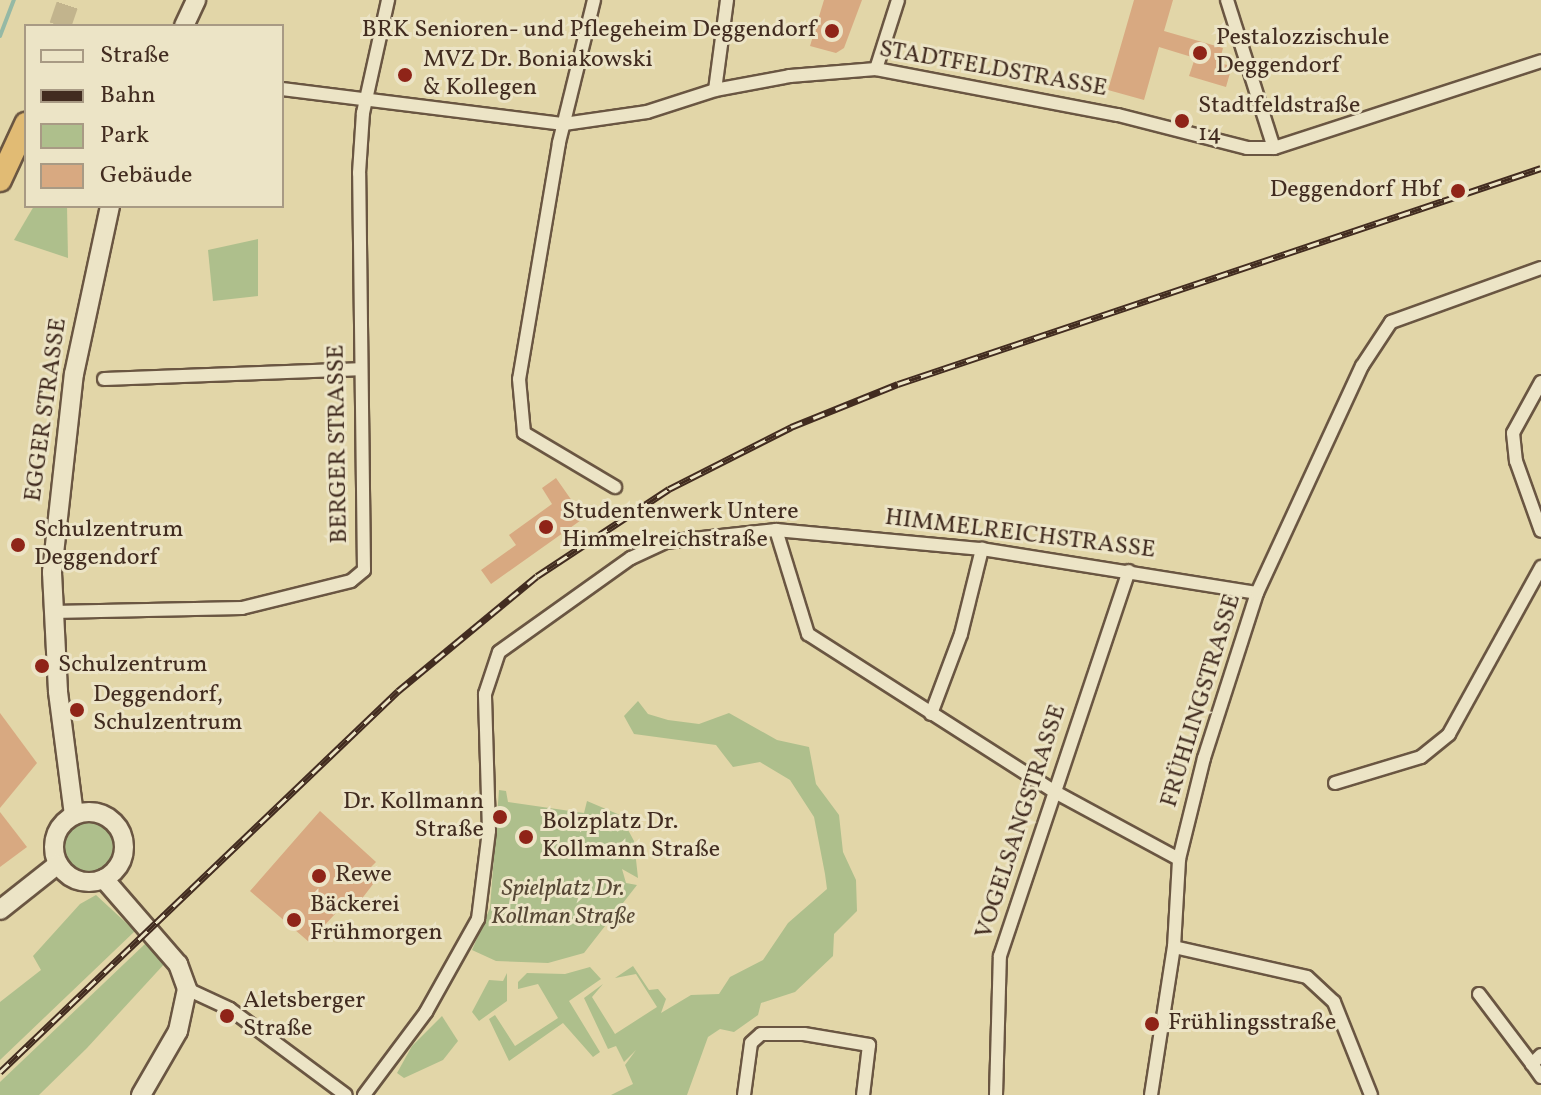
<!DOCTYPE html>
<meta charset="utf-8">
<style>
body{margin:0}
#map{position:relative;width:1541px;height:1095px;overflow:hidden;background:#e2d6a8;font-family:Vollkorn,serif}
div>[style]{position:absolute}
.green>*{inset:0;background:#aebf8c}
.round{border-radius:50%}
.stream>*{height:4px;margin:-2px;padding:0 2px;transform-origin:2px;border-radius:2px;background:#95b9a5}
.building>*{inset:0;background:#d8a981}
.highway-tunnel>*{height:22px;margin-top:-11px;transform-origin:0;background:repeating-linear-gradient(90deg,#c2b48d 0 22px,transparent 0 33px)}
.roads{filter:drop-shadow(2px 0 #6a5642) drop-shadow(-2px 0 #6a5642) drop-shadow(0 2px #6a5642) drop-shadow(0 -2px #6a5642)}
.street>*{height:12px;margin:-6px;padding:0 6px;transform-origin:6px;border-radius:6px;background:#ece4c6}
.secondary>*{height:18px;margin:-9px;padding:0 9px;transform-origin:9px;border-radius:9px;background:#ece4c6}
.secondary>.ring{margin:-9px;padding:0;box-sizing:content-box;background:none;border:18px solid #ece4c6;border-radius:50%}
.highway>*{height:22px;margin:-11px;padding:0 11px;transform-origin:11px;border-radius:11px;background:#e1bb74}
.rail>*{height:7px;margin-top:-3.5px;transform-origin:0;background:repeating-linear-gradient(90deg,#ece4c6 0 12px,#422c20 0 24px);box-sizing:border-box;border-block:2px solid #422c20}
.dots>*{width:22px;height:22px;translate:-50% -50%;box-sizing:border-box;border:4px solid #ece4c6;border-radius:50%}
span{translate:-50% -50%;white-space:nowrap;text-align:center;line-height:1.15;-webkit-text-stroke:6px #ece4c6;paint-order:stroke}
.poi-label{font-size:24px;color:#422c20}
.right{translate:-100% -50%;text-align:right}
.left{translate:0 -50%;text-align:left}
.street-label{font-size:24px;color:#422c20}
.park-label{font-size:24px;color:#584936;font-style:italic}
.legend{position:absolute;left:24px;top:24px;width:260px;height:184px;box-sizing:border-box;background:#ece4c6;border:2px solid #a89a84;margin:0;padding:10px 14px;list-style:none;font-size:24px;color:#422c20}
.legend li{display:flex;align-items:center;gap:16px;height:40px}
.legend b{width:40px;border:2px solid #a89a84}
</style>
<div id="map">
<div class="green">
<div style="clip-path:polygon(34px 206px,67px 206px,68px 258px,14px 240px)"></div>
<div style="clip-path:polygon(258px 239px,258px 296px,213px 301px,208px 250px)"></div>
<div style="clip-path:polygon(638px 701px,648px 714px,668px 720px,699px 724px,729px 713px,777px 740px,809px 747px,816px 784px,839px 815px,843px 852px,856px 880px,857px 911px,834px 934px,833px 956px,795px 992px,761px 1003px,758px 1015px,734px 1032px,720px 1029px,708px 1037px,687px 1095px,611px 1095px,633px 1084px,625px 1065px,636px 1050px,624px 1062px,616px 1046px,608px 1049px,584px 998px,603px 984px,592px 997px,615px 1034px,657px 1007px,636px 974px,615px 978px,633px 966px,649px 990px,658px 989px,666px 999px,661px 1013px,691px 995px,719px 994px,730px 977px,763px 960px,788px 923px,827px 889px,825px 874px,814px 817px,790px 780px,760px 762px,733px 767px,716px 745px,634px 734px,624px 716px)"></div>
<div style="clip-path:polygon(499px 790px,506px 791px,508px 802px,584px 813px,587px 801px,620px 815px,634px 841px,638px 878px,622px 869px,626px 883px,637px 885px,584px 953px,548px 963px,496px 961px,472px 950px,490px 908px)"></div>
<div class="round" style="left:63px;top:822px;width:50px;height:50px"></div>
<div style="clip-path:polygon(96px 895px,135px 931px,0 1060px,0 1002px,41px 970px,33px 956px,80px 904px)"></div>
<div style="clip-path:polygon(146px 943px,167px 961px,87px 1048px,39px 1095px,0 1095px,0 1082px)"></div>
<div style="clip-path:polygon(590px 967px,601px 979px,569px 1001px,600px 1052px,593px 1057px,563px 1023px,509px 1061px,489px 1019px,495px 1015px,515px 1046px,558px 1018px,538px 984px,518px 989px,518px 982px,527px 973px,565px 974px)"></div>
<div style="clip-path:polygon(507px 973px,507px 1001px,479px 1021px,472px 1012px,489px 980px,503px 981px)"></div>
<div style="clip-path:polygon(442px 1016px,458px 1041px,443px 1060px,404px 1078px,397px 1073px,412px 1046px)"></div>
</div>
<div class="stream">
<div style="left:0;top:36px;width:39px;rotate:-69deg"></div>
</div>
<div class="building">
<div style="clip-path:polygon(824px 0,862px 0,844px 48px,836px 53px,810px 46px)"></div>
<div style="clip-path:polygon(1134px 0,1173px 0,1164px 31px,1223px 48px,1219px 63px,1232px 66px,1226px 87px,1189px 76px,1195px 58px,1159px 47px,1144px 100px,1108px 90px)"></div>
<div style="clip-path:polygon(556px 478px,584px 518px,491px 584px,481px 570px,516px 545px,509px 535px,552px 504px,542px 488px)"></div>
<div style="clip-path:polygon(0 713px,37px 763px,0 808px)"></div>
<div style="clip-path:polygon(320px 811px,376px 862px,369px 869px,377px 879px,357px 905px,348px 900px,309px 942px,250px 891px)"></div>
<div style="clip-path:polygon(0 812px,27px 847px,0 867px)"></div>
</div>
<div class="highway-tunnel">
<div style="left:60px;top:26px;width:28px;rotate:-71deg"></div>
</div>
<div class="roads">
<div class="street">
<div style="left:594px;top:0;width:147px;rotate:103.8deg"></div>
<div style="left:559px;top:143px;width:239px;rotate:99.6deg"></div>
<div style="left:519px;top:379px;width:54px;rotate:84.7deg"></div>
<div style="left:524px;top:433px;width:106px;rotate:30.7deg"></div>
<div style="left:1227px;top:0;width:155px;rotate:72.4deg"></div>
<div style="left:876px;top:69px;width:72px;rotate:-72.3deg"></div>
<div style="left:282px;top:89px;width:284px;rotate:7.1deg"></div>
<div style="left:564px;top:124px;width:84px;rotate:-8.2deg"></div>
<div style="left:647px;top:112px;width:71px;rotate:-17.9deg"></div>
<div style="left:715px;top:90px;width:76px;rotate:-10.6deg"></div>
<div style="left:790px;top:76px;width:86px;rotate:-4.7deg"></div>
<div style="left:876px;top:69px;width:246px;rotate:10.8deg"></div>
<div style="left:1118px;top:115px;width:133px;rotate:14.3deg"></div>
<div style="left:1247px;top:148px;width:27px"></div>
<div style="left:1274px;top:148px;width:281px;rotate:-18deg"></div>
<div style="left:715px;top:90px;width:91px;rotate:-82.4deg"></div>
<div style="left:104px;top:379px;width:255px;rotate:-2.2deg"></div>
<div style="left:1541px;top:382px;width:58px;rotate:118.8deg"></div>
<div style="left:1513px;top:433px;width:28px;rotate:84deg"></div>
<div style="left:1516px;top:461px;width:74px;rotate:70.3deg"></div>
<div style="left:776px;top:530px;width:109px;rotate:72.9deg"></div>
<div style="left:808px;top:634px;width:293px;rotate:32.6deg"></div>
<div style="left:1055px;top:792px;width:141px;rotate:28.4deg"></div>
<div style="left:53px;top:612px;width:189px;rotate:-1.2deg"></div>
<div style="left:242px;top:608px;width:112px;rotate:-13.9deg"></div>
<div style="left:351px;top:581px;width:17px;rotate:-40deg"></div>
<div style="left:364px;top:570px;width:397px;rotate:-90.7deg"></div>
<div style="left:359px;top:173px;width:60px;rotate:-86.2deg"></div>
<div style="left:363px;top:113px;width:116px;rotate:-77.5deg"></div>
<div style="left:931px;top:714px;width:85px;rotate:-69.4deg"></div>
<div style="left:961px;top:634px;width:88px;rotate:-76.1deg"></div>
<div style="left:1335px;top:783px;width:90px;rotate:-16.8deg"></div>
<div style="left:1421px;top:757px;width:36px;rotate:-39deg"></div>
<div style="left:1449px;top:734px;width:191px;rotate:-61.1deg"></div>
<div style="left:1174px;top:947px;width:136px;rotate:12.7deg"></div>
<div style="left:1307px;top:977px;width:37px;rotate:43deg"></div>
<div style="left:1334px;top:1002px;width:100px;rotate:68.3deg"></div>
<div style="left:187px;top:989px;width:47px;rotate:24.9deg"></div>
<div style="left:230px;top:1009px;width:144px;rotate:36.6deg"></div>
<div style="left:1479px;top:994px;width:88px;rotate:52.9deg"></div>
<div style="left:1541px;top:1055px;width:13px;rotate:135deg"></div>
<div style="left:1532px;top:1064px;width:16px;rotate:55deg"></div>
<div style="left:364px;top:1095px;width:104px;rotate:-53.2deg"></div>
<div style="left:426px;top:1012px;width:107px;rotate:-60.8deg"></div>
<div style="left:478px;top:919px;width:89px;rotate:-82.9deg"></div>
<div style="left:489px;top:831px;width:137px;rotate:-91.7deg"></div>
<div style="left:485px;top:694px;width:44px;rotate:-71.6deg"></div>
<div style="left:499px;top:652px;width:162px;rotate:-35.5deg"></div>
<div style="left:631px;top:558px;width:38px;rotate:-25deg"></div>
<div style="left:665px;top:542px;width:112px;rotate:-6.2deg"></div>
<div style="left:776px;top:530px;width:207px;rotate:5.3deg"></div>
<div style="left:982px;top:549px;width:278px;rotate:9.1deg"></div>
<div style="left:744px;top:1095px;width:52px;rotate:-82.3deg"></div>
<div style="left:751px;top:1043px;width:13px;rotate:-42deg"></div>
<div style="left:761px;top:1034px;width:43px"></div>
<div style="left:804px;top:1034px;width:66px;rotate:9.6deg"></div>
<div style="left:869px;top:1045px;width:50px;rotate:96.8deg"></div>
<div style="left:996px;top:1095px;width:139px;rotate:-88.4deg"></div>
<div style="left:1000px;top:956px;width:406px;rotate:-71.5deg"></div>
<div style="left:1151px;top:1095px;width:150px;rotate:-81.2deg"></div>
<div style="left:1174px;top:947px;width:88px;rotate:-86.7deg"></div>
<div style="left:1179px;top:859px;width:104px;rotate:-76.1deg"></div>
<div style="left:1204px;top:758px;width:173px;rotate:-72.2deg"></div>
<div style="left:1257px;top:593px;width:250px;rotate:-65.2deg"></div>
<div style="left:1362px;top:366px;width:53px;rotate:-56.6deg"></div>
<div style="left:1391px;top:322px;width:159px;rotate:-19.8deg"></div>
</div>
<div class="secondary">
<div style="left:184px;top:26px;width:29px;rotate:-65deg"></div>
<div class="ring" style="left:54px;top:812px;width:52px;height:52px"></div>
<div style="left:74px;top:815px;width:125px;rotate:-97.4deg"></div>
<div style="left:58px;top:691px;width:119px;rotate:-92.9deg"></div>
<div style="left:52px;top:572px;width:199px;rotate:-83.7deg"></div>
<div style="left:74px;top:374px;width:172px;rotate:-77.9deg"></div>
<div style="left:104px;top:879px;width:113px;rotate:49deg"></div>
<div style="left:178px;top:964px;width:27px;rotate:70deg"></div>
<div style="left:187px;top:989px;width:43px;rotate:102.1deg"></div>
<div style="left:178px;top:1031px;width:74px;rotate:120deg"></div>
<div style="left:0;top:910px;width:74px;rotate:-38.4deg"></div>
</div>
<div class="highway">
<div style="left:0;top:180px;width:62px;rotate:-65.1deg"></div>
</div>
</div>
<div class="rail">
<div style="left:0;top:1072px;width:551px;rotate:-43.75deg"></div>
<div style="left:398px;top:691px;width:180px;rotate:-39.6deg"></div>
<div style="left:537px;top:576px;width:158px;rotate:-33.4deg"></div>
<div style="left:669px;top:489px;width:137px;rotate:-26.9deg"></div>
<div style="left:791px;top:427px;width:115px;rotate:-21.9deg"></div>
<div style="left:898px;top:384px;width:678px;rotate:-18.57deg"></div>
</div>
<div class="dots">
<div style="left:832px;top:31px;background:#8f2418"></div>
<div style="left:1200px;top:53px;background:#8f2418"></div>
<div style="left:405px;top:75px;background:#8f2418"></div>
<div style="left:1182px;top:121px;background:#8f2418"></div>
<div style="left:1458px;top:191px;background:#8f2418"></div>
<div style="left:546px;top:527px;background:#8f2418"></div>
<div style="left:18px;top:545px;background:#8f2418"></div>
<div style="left:42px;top:666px;background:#8f2418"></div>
<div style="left:77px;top:710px;background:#8f2418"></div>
<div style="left:500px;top:817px;background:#8f2418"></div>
<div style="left:526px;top:837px;background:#8f2418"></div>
<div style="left:319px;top:876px;background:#8f2418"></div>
<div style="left:294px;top:920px;background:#8f2418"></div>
<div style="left:227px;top:1016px;background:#8f2418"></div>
<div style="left:1152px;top:1024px;background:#8f2418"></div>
</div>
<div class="poi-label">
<span class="right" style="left:816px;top:31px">BRK Senioren- und Pflegeheim Deggendorf</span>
<span class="left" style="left:1216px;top:53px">Pestalozzischule<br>Deggendorf</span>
<span class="left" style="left:423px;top:75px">MVZ Dr. Boniakowski<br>&amp; Kollegen</span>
<span class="left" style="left:1198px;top:121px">Stadtfeldstraße<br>14</span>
<span class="right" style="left:1440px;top:191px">Deggendorf Hbf</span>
<span class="left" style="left:562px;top:527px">Studentenwerk Untere<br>Himmelreichstraße</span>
<span class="left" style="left:34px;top:545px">Schulzentrum<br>Deggendorf</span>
<span class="left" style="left:58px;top:666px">Schulzentrum</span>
<span class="left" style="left:93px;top:710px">Deggendorf,<br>Schulzentrum</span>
<span class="right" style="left:484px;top:817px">Dr. Kollmann<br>Straße</span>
<span class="left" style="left:542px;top:837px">Bolzplatz Dr.<br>Kollmann Straße</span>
<span class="left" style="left:335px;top:876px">Rewe</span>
<span class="left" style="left:310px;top:920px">Bäckerei<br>Frühmorgen</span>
<span class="left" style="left:243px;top:1016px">Aletsberger<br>Straße</span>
<span class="left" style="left:1168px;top:1024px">Frühlingsstraße</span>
</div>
<div class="street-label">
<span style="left:993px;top:70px;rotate:10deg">STADTFELDSTRASSE</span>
<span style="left:47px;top:410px;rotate:-82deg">EGGER STRASSE</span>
<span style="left:339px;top:444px;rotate:-91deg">BERGER STRASSE</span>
<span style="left:1020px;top:535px;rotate:7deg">HIMMELREICHSTRASSE</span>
<span style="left:1202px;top:701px;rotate:-73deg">FRÜHLINGSTRASSE</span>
<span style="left:1022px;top:822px;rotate:-72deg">VOGELSANGSTRASSE</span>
</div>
<div class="park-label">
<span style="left:563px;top:904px">Spielplatz Dr.<br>Kollman Straße</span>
</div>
<ul class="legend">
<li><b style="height:10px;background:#ece4c6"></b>Straße</li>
<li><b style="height:10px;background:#422c20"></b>Bahn</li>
<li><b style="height:22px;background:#aebf8c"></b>Park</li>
<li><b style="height:22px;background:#d8a981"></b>Gebäude</li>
</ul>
</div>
